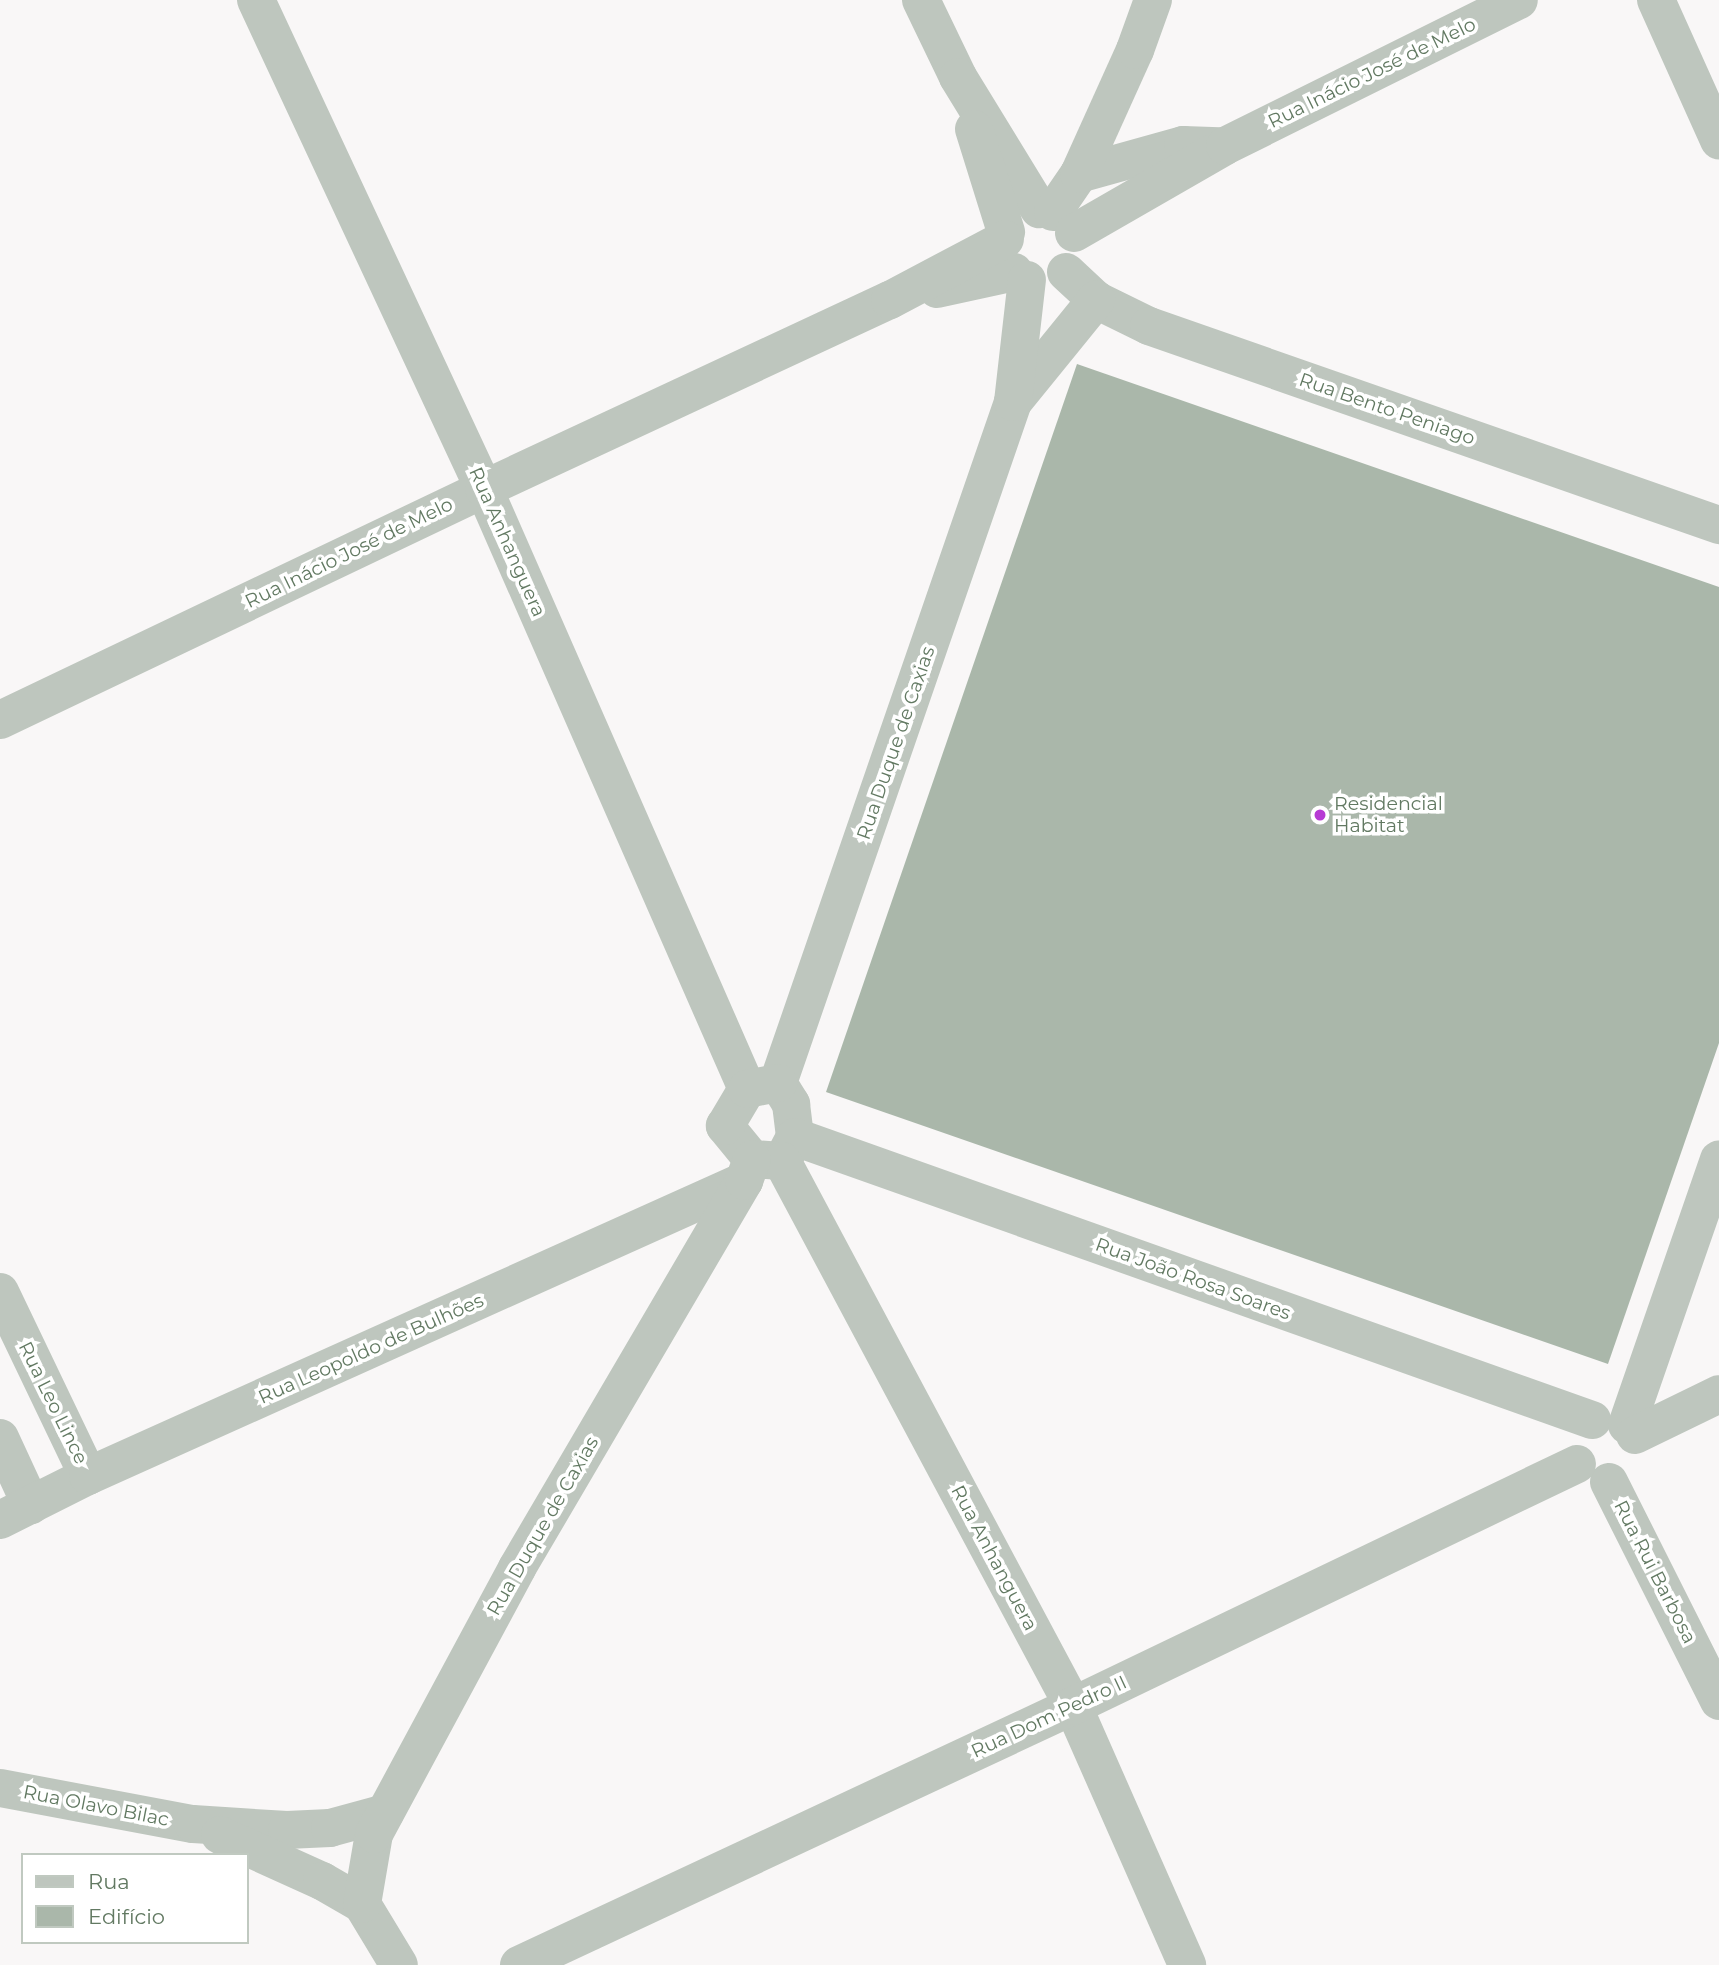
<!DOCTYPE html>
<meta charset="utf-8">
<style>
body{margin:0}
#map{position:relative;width:1719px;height:1965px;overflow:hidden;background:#f9f7f7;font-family:Montserrat,sans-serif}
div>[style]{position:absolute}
.building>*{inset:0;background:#aab7aa}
.minor>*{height:38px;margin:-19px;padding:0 19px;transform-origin:19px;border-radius:19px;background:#bec6be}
.dots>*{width:19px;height:19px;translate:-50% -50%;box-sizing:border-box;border:4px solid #fff;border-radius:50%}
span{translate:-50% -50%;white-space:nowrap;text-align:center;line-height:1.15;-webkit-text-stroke:7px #fff;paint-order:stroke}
.street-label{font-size:19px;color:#627962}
.poi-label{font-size:19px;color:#627962}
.left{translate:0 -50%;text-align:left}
.legend{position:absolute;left:21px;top:1853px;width:228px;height:91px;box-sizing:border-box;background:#fff;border:2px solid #c0c9c0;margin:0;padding:9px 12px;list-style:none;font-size:21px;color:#627962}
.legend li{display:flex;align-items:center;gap:14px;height:35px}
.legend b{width:35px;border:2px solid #c0c9c0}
</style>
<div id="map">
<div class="building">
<div style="clip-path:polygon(1077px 364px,1719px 587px,1719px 1043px,1608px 1364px,826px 1092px)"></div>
</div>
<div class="minor">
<div style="left:256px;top:0;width:540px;rotate:65deg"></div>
<div style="left:484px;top:489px;width:655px;rotate:66.33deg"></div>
<div style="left:921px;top:0;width:85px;rotate:64.3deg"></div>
<div style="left:958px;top:77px;width:155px;rotate:58.5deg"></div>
<div style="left:1656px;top:0;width:154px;rotate:65.8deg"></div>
<div style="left:974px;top:129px;width:108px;rotate:72.7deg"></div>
<div style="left:1079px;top:174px;width:108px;rotate:-15.6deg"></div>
<div style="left:1183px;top:145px;width:36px;rotate:2deg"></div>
<div style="left:1053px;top:212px;width:46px;rotate:-55.6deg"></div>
<div style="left:1079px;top:174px;width:136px;rotate:-65.7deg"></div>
<div style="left:1135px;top:50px;width:53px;rotate:-70.2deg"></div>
<div style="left:1074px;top:233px;width:174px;rotate:-29.9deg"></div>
<div style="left:1225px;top:146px;width:328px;rotate:-26.4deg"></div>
<div style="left:1066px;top:272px;width:41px;rotate:43deg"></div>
<div style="left:1096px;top:300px;width:59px;rotate:26.1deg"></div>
<div style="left:1149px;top:326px;width:604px;rotate:19.25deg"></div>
<div style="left:937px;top:289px;width:79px;rotate:-12.4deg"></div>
<div style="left:1013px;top:402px;width:132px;rotate:-50.9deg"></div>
<div style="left:0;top:720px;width:536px;rotate:-25.51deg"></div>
<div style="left:484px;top:489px;width:448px;rotate:-25deg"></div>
<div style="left:890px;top:300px;width:130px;rotate:-27.9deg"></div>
<div style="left:778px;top:1083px;width:720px;rotate:-70.96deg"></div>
<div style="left:1013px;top:402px;width:123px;rotate:-83.5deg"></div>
<div style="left:778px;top:1083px;width:25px;rotate:58deg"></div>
<div style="left:791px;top:1104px;width:33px;rotate:83deg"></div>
<div style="left:795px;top:1137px;width:27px;rotate:118deg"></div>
<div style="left:782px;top:1161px;width:30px;rotate:-176deg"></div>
<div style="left:752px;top:1159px;width:43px;rotate:-129.3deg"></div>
<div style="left:725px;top:1126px;width:43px;rotate:-59.3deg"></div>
<div style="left:747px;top:1089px;width:32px;rotate:-11deg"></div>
<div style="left:795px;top:1137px;width:846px;rotate:19.55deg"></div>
<div style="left:782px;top:1161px;width:618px;rotate:61.9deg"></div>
<div style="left:1073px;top:1706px;width:283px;rotate:66.2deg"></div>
<div style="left:0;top:1292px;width:204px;rotate:64.4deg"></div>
<div style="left:1627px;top:1425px;width:281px;rotate:-70.9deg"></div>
<div style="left:1635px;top:1435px;width:93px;rotate:-26deg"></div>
<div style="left:0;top:1438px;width:74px;rotate:65.2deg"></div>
<div style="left:1609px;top:1482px;width:245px;rotate:63.3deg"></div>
<div style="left:0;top:1520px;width:98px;rotate:-26.6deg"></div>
<div style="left:88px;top:1476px;width:719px;rotate:-24.21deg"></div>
<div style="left:0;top:1788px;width:196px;rotate:10.6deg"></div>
<div style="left:193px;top:1824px;width:94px;rotate:3.7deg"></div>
<div style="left:287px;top:1830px;width:43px;rotate:-2.7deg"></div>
<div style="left:330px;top:1828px;width:57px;rotate:-15.3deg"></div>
<div style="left:220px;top:1835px;width:112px;rotate:24.3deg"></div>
<div style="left:322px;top:1881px;width:46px;rotate:29.9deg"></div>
<div style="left:362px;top:1904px;width:71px;rotate:58.8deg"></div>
<div style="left:362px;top:1904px;width:71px;rotate:-80.3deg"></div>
<div style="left:374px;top:1834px;width:302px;rotate:-61.7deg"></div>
<div style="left:517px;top:1568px;width:449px;rotate:-59.6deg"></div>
<div style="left:744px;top:1181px;width:23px;rotate:-70deg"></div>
<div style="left:519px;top:1965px;width:612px;rotate:-25.06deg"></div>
<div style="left:1073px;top:1706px;width:559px;rotate:-25.65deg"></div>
</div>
<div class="dots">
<div style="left:1320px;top:815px;background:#b73bd4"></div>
</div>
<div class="street-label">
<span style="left:1372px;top:73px;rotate:-26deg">Rua Inácio José de Melo</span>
<span style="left:1387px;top:409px;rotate:19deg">Rua Bento Peniago</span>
<span style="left:507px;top:542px;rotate:66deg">Rua Anhanguera</span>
<span style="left:349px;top:553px;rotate:-26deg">Rua Inácio José de Melo</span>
<span style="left:896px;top:743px;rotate:-71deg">Rua Duque de Caxias</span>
<span style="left:1193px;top:1279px;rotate:20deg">Rua João Rosa Soares</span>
<span style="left:371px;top:1349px;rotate:-24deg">Rua Leopoldo de Bulhões</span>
<span style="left:53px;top:1403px;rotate:64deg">Rua Leo Lince</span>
<span style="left:543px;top:1526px;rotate:-60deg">Rua Duque de Caxias</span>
<span style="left:994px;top:1558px;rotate:62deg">Rua Anhanguera</span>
<span style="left:1655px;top:1572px;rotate:63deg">Rua Rui Barbosa</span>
<span style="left:1049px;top:1717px;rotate:-25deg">Rua Dom Pedro II</span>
<span style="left:96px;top:1806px;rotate:11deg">Rua Olavo Bilac</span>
</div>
<div class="poi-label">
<span class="left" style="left:1334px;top:815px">Residencial<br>Habitat</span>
</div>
<ul class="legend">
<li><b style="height:9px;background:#bec6be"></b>Rua</li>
<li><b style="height:19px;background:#aab7aa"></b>Edifício</li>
</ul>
</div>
